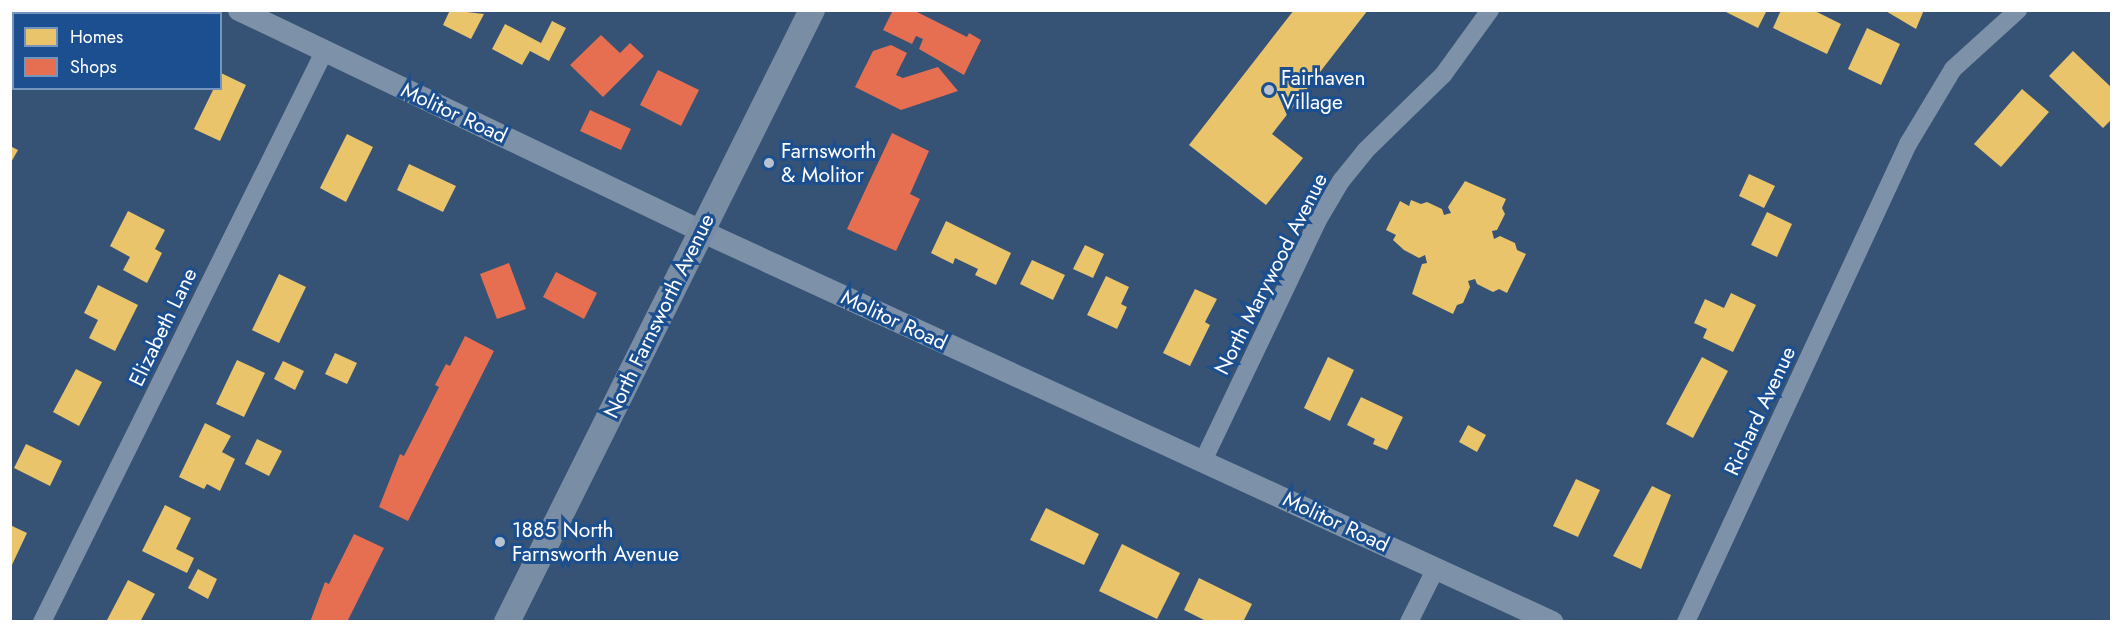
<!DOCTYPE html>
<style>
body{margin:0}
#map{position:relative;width:2122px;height:632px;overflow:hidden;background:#365274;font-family:Jost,sans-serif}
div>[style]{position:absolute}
.homes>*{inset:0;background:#e9c46a}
.shops>*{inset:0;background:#e76f51}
.minor>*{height:18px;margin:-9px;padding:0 9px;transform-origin:9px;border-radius:9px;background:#7d92a8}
.tertiary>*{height:22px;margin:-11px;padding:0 11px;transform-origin:11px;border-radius:11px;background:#7d92a8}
.secondary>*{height:26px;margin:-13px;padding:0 13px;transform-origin:13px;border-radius:13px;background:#798da4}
.dots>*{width:16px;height:16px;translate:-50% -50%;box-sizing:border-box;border:3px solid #1b4f8f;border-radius:50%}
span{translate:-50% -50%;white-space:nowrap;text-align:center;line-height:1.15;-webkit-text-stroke:6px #1b4f8f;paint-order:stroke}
.poi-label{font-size:21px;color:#fff}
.left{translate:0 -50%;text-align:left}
.street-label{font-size:21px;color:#fff}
.frame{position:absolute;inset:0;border:12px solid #fff;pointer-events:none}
.legend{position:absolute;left:12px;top:12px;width:210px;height:78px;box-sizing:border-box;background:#1b4f8f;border:2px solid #7695bc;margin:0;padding:8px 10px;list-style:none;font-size:18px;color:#fff}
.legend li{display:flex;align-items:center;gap:12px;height:30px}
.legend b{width:30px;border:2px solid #7695bc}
</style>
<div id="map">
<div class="homes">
<div style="clip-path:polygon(10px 10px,20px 10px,14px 14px,10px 30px)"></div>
<div style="clip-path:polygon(450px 10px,484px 14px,471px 39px,443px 25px)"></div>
<div style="clip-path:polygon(1294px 10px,1368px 10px,1272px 134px,1303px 158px,1266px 205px,1189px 145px)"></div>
<div style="clip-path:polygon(1722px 10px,1767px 10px,1758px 28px)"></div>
<div style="clip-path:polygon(1781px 10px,1813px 10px,1841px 24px,1827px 54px,1773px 28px)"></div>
<div style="clip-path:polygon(1884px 10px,1924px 10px,1916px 29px)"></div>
<div style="clip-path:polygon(552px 21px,566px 28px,549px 61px,530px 51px,522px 65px,492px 49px,505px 24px,541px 43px)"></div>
<div style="clip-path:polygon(1867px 28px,1900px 44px,1881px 85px,1848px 69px)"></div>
<div style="clip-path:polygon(2073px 51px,2112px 88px,2112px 119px,2103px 128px,2049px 76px)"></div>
<div style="clip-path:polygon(221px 73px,246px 85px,220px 141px,194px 129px,214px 88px,220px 88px)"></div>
<div style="clip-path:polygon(2022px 89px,2049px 112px,2001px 167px,1974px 144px)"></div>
<div style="clip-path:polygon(347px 134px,373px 147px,346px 202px,320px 188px)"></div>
<div style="clip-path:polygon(10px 146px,18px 150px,10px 164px)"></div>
<div style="clip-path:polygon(409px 164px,456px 186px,443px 212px,397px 190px)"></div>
<div style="clip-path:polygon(1749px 174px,1775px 186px,1764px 208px,1739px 196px)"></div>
<div style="clip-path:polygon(1465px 181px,1506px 199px,1502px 208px,1505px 214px,1497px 230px,1492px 231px,1494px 239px,1500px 236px,1515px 243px,1517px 250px,1526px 254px,1507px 293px,1499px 289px,1493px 292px,1477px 284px,1475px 279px,1468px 281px,1470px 287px,1463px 303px,1457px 305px,1453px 314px,1412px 294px,1422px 264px,1427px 263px,1425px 255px,1419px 258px,1404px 250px,1393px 240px,1396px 235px,1386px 230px,1400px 201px,1409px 206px,1411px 200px,1421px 204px,1427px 202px,1442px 209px,1444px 215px,1451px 213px,1448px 207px)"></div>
<div style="clip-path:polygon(128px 211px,165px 230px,155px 249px,162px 253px,147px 283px,123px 270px,130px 257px,110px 246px)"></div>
<div style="clip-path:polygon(1767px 212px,1792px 224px,1777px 257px,1751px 245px)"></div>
<div style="clip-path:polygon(946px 221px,1011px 253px,996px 285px,975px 275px,978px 269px,955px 258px,953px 264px,931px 253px)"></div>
<div style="clip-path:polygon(1085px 245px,1104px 254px,1093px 278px,1073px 269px)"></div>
<div style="clip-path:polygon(1032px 260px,1065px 275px,1053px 300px,1020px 284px)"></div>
<div style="clip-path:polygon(279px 274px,306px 287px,279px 343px,252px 330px)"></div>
<div style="clip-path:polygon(1106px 276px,1129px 287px,1121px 304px,1127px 307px,1117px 329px,1087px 315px)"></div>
<div style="clip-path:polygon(98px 285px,138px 305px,115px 351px,89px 338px,98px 320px,84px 313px)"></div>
<div style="clip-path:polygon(1195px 289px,1217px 299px,1205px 322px,1210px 325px,1190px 366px,1163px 353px)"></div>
<div style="clip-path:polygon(1731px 293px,1756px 305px,1733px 352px,1703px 338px,1707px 329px,1694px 323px,1705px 299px,1724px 308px)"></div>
<div style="clip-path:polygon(335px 353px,357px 363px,347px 384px,325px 374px)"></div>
<div style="clip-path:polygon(1328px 357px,1354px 370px,1330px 421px,1304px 408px)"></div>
<div style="clip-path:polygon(1702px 357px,1728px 371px,1693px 438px,1666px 424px)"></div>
<div style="clip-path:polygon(237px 360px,265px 373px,244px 417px,216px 404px)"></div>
<div style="clip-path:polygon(283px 361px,304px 371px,295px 390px,274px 379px)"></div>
<div style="clip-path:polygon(76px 369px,102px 382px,79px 426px,53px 412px)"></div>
<div style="clip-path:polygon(1361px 397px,1403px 417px,1387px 450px,1373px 444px,1375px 439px,1347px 425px)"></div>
<div style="clip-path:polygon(205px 423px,231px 436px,222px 452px,235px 459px,220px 491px,207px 484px,204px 489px,179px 477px)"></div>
<div style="clip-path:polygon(1468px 425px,1486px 435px,1477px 452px,1459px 442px)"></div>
<div style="clip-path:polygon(257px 439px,282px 451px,269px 476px,245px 464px)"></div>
<div style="clip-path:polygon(26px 444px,62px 461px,50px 486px,14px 468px)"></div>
<div style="clip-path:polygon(1576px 479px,1600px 490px,1578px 537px,1553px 526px)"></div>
<div style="clip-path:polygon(1652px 486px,1671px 495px,1641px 569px,1613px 556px)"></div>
<div style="clip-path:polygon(165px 505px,191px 518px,176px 549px,194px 558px,187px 573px,142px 551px)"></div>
<div style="clip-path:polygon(1046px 508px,1099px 534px,1084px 565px,1030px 540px)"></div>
<div style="clip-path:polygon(10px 525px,27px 533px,10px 569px)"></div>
<div style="clip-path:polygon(1122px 544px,1180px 573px,1157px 619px,1099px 591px)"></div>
<div style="clip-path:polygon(198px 569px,217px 579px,208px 599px,188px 588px)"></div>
<div style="clip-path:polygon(1199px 578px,1252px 604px,1243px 622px,1208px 622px,1184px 610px)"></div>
<div style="clip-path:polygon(128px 580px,155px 594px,140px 622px,106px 622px)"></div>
</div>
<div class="shops">
<div style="clip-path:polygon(893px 10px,913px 10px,967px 37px,969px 33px,981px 40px,964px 75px,919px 49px,923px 39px,916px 36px,912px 44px,883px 30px)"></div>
<div style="clip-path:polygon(601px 35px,620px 53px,630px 43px,644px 56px,603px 97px,570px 65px)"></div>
<div style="clip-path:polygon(891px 45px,907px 53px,896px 75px,903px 78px,938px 67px,958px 91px,901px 110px,855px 87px,873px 51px)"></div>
<div style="clip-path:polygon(658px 70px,699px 90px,681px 126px,640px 105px)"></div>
<div style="clip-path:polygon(590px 110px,631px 129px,621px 150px,580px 131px)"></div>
<div style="clip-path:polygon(892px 133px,929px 151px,910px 194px,920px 199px,896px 251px,847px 229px)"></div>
<div style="clip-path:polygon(509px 263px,526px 309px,497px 319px,480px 274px)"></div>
<div style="clip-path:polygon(556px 272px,597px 293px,584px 319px,543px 297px)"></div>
<div style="clip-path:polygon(465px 336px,494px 351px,408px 521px,379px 507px,400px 454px,404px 456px,439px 387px,435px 385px,446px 364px,450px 366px)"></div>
<div style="clip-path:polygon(354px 534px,384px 548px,347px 622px,310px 622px,325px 582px,329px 584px)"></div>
</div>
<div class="minor">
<div style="left:1203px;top:461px;width:267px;rotate:-64.5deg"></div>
<div style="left:1318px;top:220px;width:45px;rotate:-59.5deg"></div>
<div style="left:1341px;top:181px;width:38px;rotate:-51deg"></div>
<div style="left:1365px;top:151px;width:109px;rotate:-44.3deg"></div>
<div style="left:1443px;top:75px;width:80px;rotate:-54.1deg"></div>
<div style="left:42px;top:622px;width:636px;rotate:-63.68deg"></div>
<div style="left:1409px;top:622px;width:60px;rotate:-63.4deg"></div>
<div style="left:1686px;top:622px;width:527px;rotate:-65.09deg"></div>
<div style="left:1908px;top:144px;width:87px;rotate:-59deg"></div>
<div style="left:1953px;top:69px;width:88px;rotate:-42.2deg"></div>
</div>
<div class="tertiary">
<div style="left:239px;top:10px;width:512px;rotate:25.56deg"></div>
<div style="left:701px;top:231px;width:937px;rotate:24.68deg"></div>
</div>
<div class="secondary">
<div style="left:507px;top:622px;width:684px;rotate:-63.51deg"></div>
</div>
<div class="dots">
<div style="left:1269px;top:90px;background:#b9c2ce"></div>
<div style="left:769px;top:163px;background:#b9c2ce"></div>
<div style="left:500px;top:542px;background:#b9c2ce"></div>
</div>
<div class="poi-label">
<span class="left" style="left:1281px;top:90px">Fairhaven<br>Village</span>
<span class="left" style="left:781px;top:163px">Farnsworth<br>&amp; Molitor</span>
<span class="left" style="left:512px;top:542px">1885 North<br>Farnsworth Avenue</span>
</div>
<div class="street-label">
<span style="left:454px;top:113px;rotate:25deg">Molitor Road</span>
<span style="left:1271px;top:274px;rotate:-63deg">North Marywood Avenue</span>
<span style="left:659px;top:316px;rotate:-64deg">North Farnsworth Avenue</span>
<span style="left:894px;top:320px;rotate:25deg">Molitor Road</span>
<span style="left:163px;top:327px;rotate:-64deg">Elizabeth Lane</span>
<span style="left:1760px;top:411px;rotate:-65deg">Richard Avenue</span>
<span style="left:1336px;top:522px;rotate:25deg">Molitor Road</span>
</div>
<div class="frame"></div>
<ul class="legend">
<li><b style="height:16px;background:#e9c46a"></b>Homes</li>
<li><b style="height:16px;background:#e76f51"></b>Shops</li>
</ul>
</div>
